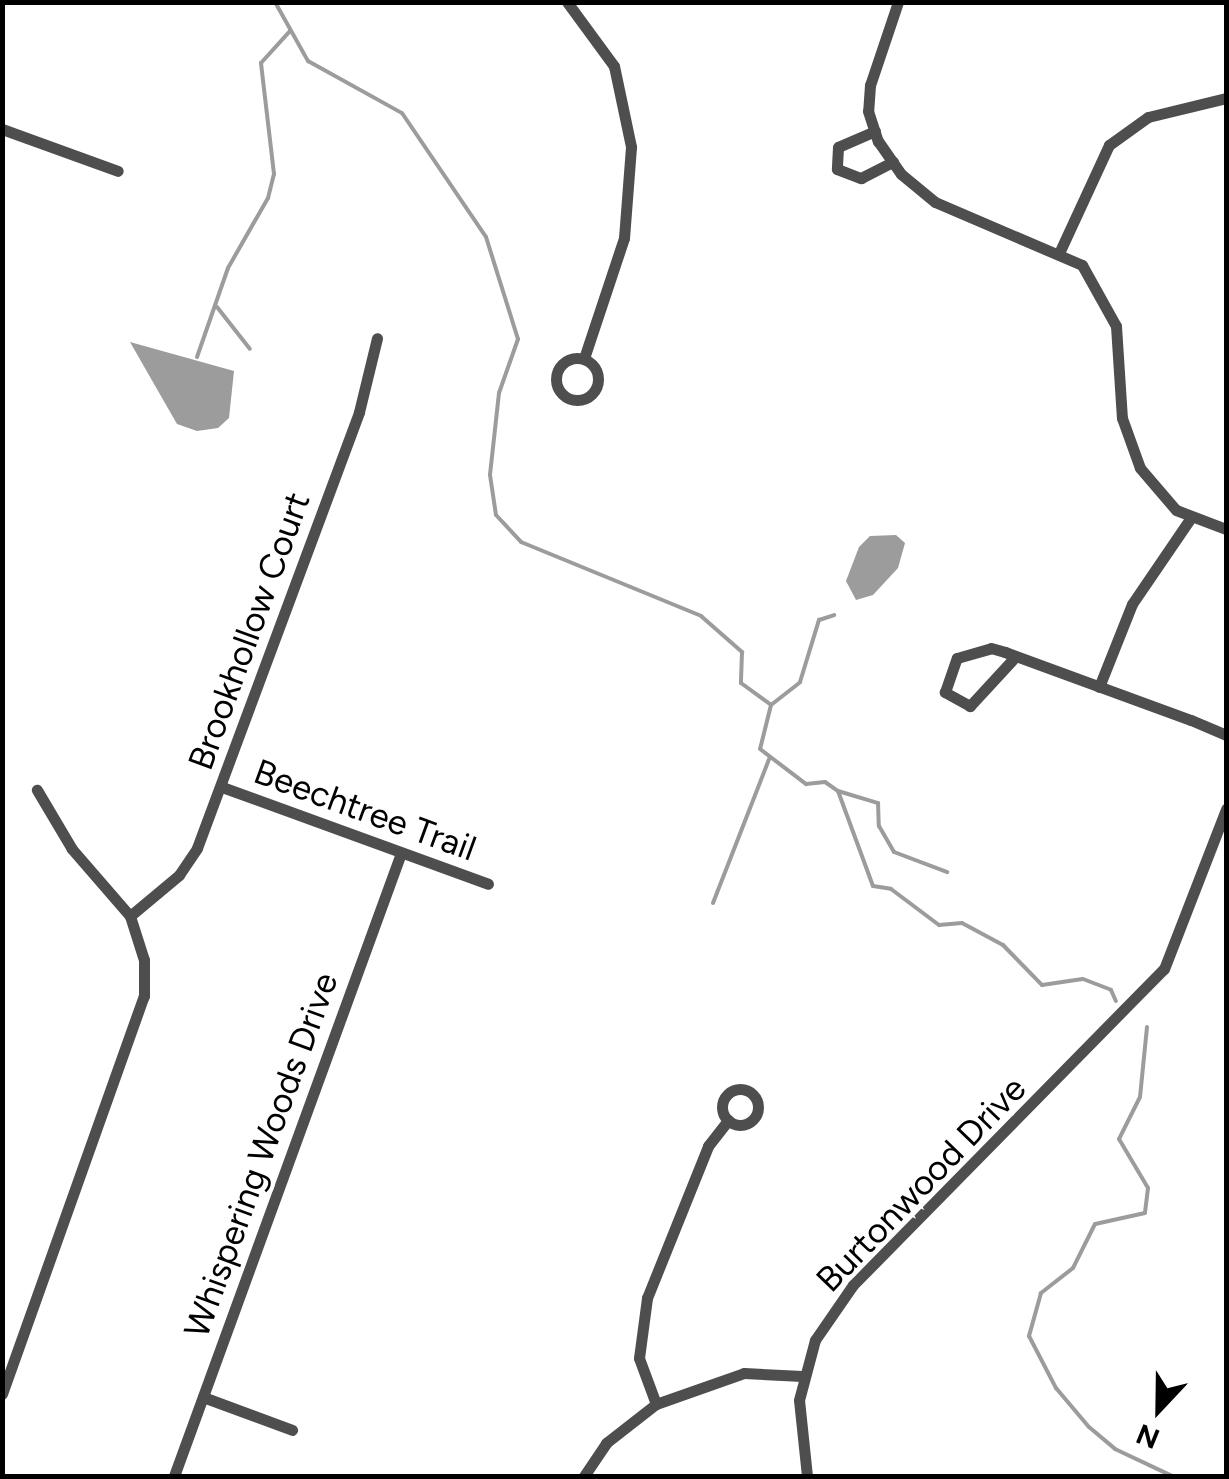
<!DOCTYPE html>
<style>
body{margin:0}
#map{position:relative;width:1229px;height:1479px;overflow:hidden;background:#fff;font-family:Figtree,sans-serif}
div>[style]{position:absolute}
.water>*{inset:0;background:#9c9c9c}
.stream>*{height:4px;margin:-2px;padding:0 2px;transform-origin:2px;border-radius:2px;background:#9c9c9c}
.minor>*{height:11px;margin:-5.5px;padding:0 5.5px;transform-origin:5.5px;border-radius:5.5px;background:#4e4e4e}
.minor>.ring{margin:-5.5px;padding:0;box-sizing:content-box;background:none;border:11px solid #4e4e4e;border-radius:50%}
span{translate:-50% -50%;white-space:nowrap;text-align:center;line-height:1.15;-webkit-text-stroke:8px #fff;paint-order:stroke}
.street-label{font-size:35px;color:#000}
.frame{position:absolute;inset:0;border:5px solid #000;pointer-events:none}
.north{position:absolute;left:1109px;top:1359px;width:100px;height:100px;-webkit-text-stroke:8px #fff;paint-order:stroke;rotate:202deg;font-size:28px;font-weight:700;line-height:40px;text-align:center;color:#000}
.north::after{content:'';display:block;margin:auto;width:35px;height:45px;background:#000;clip-path:polygon(50% 0,100% 100%,50% 72%,0 100%)}
</style>
<div id="map">
<div class="water">
<div style="clip-path:polygon(130px 342px,234px 371px,229px 418px,218px 428px,197px 431px,177px 424px)"></div>
<div style="clip-path:polygon(896px 535px,905px 543px,898px 568px,873px 595px,856px 600px,846px 581px,859px 547px,870px 536px)"></div>
</div>
<div class="stream">
<div style="left:275px;top:2px;width:68px;rotate:60.8deg"></div>
<div style="left:308px;top:61px;width:107px;rotate:29deg"></div>
<div style="left:402px;top:113px;width:150px;rotate:55.9deg"></div>
<div style="left:486px;top:237px;width:107px;rotate:72.6deg"></div>
<div style="left:518px;top:339px;width:57px;rotate:109.4deg"></div>
<div style="left:499px;top:393px;width:82px;rotate:96.3deg"></div>
<div style="left:490px;top:475px;width:40px;rotate:81.5deg"></div>
<div style="left:496px;top:515px;width:37px;rotate:47deg"></div>
<div style="left:521px;top:542px;width:195px;rotate:22.3deg"></div>
<div style="left:701px;top:616px;width:55px;rotate:41.3deg"></div>
<div style="left:742px;top:652px;width:31px;rotate:92deg"></div>
<div style="left:741px;top:683px;width:37px;rotate:36deg"></div>
<div style="left:217px;top:307px;width:53px;rotate:51.8deg"></div>
<div style="left:197px;top:357px;width:94px;rotate:-70.8deg"></div>
<div style="left:228px;top:268px;width:81px;rotate:-60.3deg"></div>
<div style="left:268px;top:198px;width:25px;rotate:-76deg"></div>
<div style="left:274px;top:174px;width:112px;rotate:-96.7deg"></div>
<div style="left:261px;top:63px;width:43px;rotate:-47.8deg"></div>
<div style="left:771px;top:705px;width:45px;rotate:104deg"></div>
<div style="left:760px;top:749px;width:58px;rotate:37.3deg"></div>
<div style="left:806px;top:784px;width:19px;rotate:-6deg"></div>
<div style="left:825px;top:782px;width:16px;rotate:35deg"></div>
<div style="left:838px;top:791px;width:101px;rotate:69.8deg"></div>
<div style="left:873px;top:886px;width:18px;rotate:9deg"></div>
<div style="left:891px;top:889px;width:60px;rotate:36.9deg"></div>
<div style="left:939px;top:925px;width:23px;rotate:-5deg"></div>
<div style="left:962px;top:923px;width:47px;rotate:28.2deg"></div>
<div style="left:1003px;top:945px;width:56px;rotate:45.7deg"></div>
<div style="left:1042px;top:985px;width:41px;rotate:-8.3deg"></div>
<div style="left:1083px;top:979px;width:30px;rotate:21deg"></div>
<div style="left:1111px;top:990px;width:12px;rotate:66deg"></div>
<div style="left:771px;top:705px;width:37px;rotate:-38deg"></div>
<div style="left:800px;top:682px;width:65px;rotate:-73deg"></div>
<div style="left:819px;top:620px;width:16px;rotate:-18deg"></div>
<div style="left:838px;top:791px;width:42px;rotate:16.7deg"></div>
<div style="left:878px;top:803px;width:23px;rotate:88deg"></div>
<div style="left:879px;top:826px;width:30px;rotate:60deg"></div>
<div style="left:894px;top:852px;width:57px;rotate:20.7deg"></div>
<div style="left:713px;top:903px;width:155px;rotate:-68.7deg"></div>
<div style="left:1147px;top:1027px;width:70px;rotate:95.7deg"></div>
<div style="left:1140px;top:1097px;width:47px;rotate:116.6deg"></div>
<div style="left:1119px;top:1139px;width:57px;rotate:59.4deg"></div>
<div style="left:1148px;top:1188px;width:25px;rotate:97deg"></div>
<div style="left:1145px;top:1213px;width:51px;rotate:167.6deg"></div>
<div style="left:1095px;top:1224px;width:49px;rotate:116.6deg"></div>
<div style="left:1073px;top:1268px;width:41px;rotate:142deg"></div>
<div style="left:1041px;top:1293px;width:45px;rotate:105.6deg"></div>
<div style="left:1029px;top:1336px;width:59px;rotate:62.6deg"></div>
<div style="left:1056px;top:1388px;width:51px;rotate:49.8deg"></div>
<div style="left:1089px;top:1427px;width:34px;rotate:40deg"></div>
<div style="left:1115px;top:1449px;width:63px;rotate:25.3deg"></div>
</div>
<div class="minor">
<div style="left:567px;top:2px;width:79px;rotate:53.7deg"></div>
<div style="left:614px;top:66px;width:83px;rotate:78.1deg"></div>
<div style="left:631px;top:147px;width:91px;rotate:94.4deg"></div>
<div style="left:624px;top:238px;width:123px;rotate:108.4deg"></div>
<div style="left:898px;top:2px;width:88px;rotate:108.6deg"></div>
<div style="left:870px;top:85px;width:26px;rotate:94deg"></div>
<div style="left:868px;top:111px;width:32px;rotate:72deg"></div>
<div style="left:878px;top:141px;width:40px;rotate:55.1deg"></div>
<div style="left:901px;top:174px;width:44px;rotate:39.5deg"></div>
<div style="left:935px;top:202px;width:160px;rotate:23.2deg"></div>
<div style="left:1082px;top:265px;width:70px;rotate:60.9deg"></div>
<div style="left:1116px;top:326px;width:92px;rotate:86.3deg"></div>
<div style="left:1122px;top:418px;width:53px;rotate:70.2deg"></div>
<div style="left:1140px;top:468px;width:55px;rotate:49.4deg"></div>
<div style="left:1176px;top:510px;width:53px;rotate:20.8deg"></div>
<div style="left:2px;top:129px;width:123px;rotate:19.9deg"></div>
<div style="left:875px;top:131px;width:40px;rotate:156.6deg"></div>
<div style="left:838px;top:147px;width:22px;rotate:93deg"></div>
<div style="left:837px;top:169px;width:26px;rotate:21deg"></div>
<div style="left:861px;top:178px;width:36px;rotate:-27deg"></div>
<div style="left:1060px;top:251px;width:117px;rotate:-65.2deg"></div>
<div style="left:1109px;top:145px;width:48px;rotate:-35.7deg"></div>
<div style="left:1148px;top:117px;width:80px;rotate:-13.7deg"></div>
<div class="ring" style="left:556px;top:358px;width:31px;height:31px"></div>
<div style="left:1015px;top:657px;width:67px;rotate:132.6deg"></div>
<div style="left:970px;top:706px;width:29px;rotate:-151deg"></div>
<div style="left:945px;top:692px;width:36px;rotate:-71deg"></div>
<div style="left:957px;top:658px;width:35px;rotate:-16deg"></div>
<div style="left:991px;top:648px;width:15px;rotate:16deg"></div>
<div style="left:1005px;top:652px;width:198px;rotate:20.1deg"></div>
<div style="left:1191px;top:720px;width:38px;rotate:23deg"></div>
<div style="left:1099px;top:687px;width:89px;rotate:-68.3deg"></div>
<div style="left:1132px;top:604px;width:103px;rotate:-55.7deg"></div>
<div style="left:222px;top:787px;width:283px;rotate:20deg"></div>
<div style="left:130px;top:916px;width:64px;rotate:-39.9deg"></div>
<div style="left:179px;top:875px;width:32px;rotate:-56deg"></div>
<div style="left:197px;top:848px;width:465px;rotate:-69.6deg"></div>
<div style="left:359px;top:412px;width:76px;rotate:-76.3deg"></div>
<div class="ring" style="left:722px;top:1089px;width:25px;height:25px"></div>
<div style="left:2px;top:1394px;width:423px;rotate:-70.4deg"></div>
<div style="left:144px;top:996px;width:36px;rotate:-90deg"></div>
<div style="left:144px;top:960px;width:46px;rotate:-107.7deg"></div>
<div style="left:130px;top:916px;width:89px;rotate:-130.9deg"></div>
<div style="left:72px;top:849px;width:69px;rotate:-120.7deg"></div>
<div style="left:203px;top:1397px;width:95px;rotate:20.3deg"></div>
<div style="left:656px;top:1404px;width:49px;rotate:-110.3deg"></div>
<div style="left:639px;top:1358px;width:61px;rotate:-82.4deg"></div>
<div style="left:647px;top:1298px;width:164px;rotate:-68.1deg"></div>
<div style="left:708px;top:1146px;width:33px;rotate:-52deg"></div>
<div style="left:174px;top:1476px;width:663px;rotate:-69.98deg"></div>
<div style="left:584px;top:1476px;width:40px;rotate:-56deg"></div>
<div style="left:606px;top:1443px;width:63px;rotate:-38deg"></div>
<div style="left:656px;top:1404px;width:93px;rotate:-19.4deg"></div>
<div style="left:744px;top:1373px;width:58px;rotate:3deg"></div>
<div style="left:807px;top:1476px;width:76px;rotate:-96deg"></div>
<div style="left:799px;top:1400px;width:62px;rotate:-75.1deg"></div>
<div style="left:815px;top:1340px;width:67px;rotate:-55.4deg"></div>
<div style="left:853px;top:1285px;width:443px;rotate:-45.5deg"></div>
<div style="left:1164px;top:969px;width:172px;rotate:-68.8deg"></div>
</div>
<div class="street-label">
<span style="left:249px;top:631px;rotate:-70deg">Brookhollow Court</span>
<span style="left:365px;top:810px;rotate:20deg">Beechtree Trail</span>
<span style="left:261px;top:1155px;rotate:-70deg">Whispering Woods Drive</span>
<span style="left:921px;top:1184px;rotate:-46deg">Burtonwood Drive</span>
</div>
<div class="frame"></div>
<div class="north">N</div>
</div>
